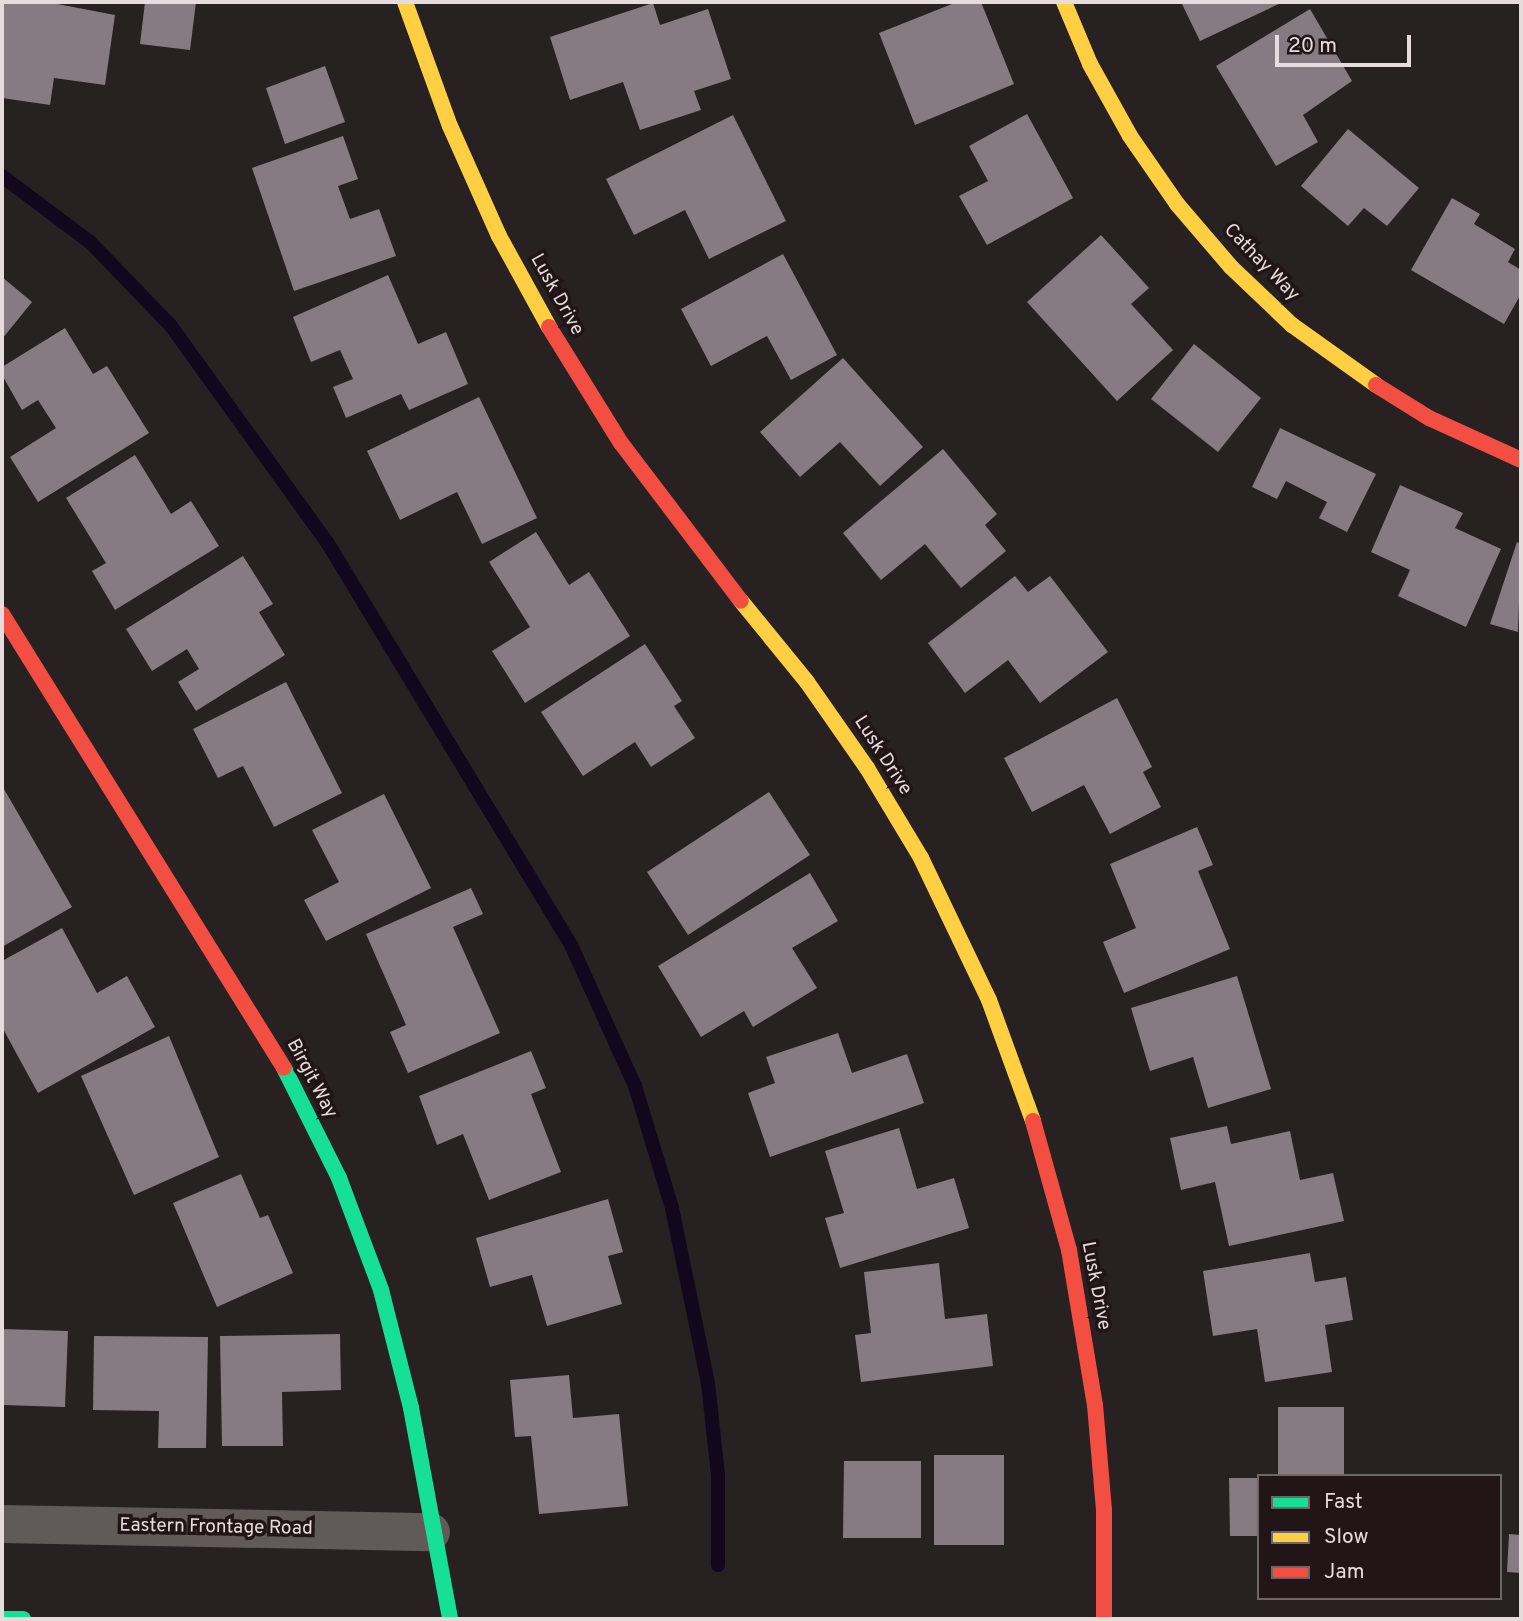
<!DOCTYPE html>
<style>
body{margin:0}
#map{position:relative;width:1523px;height:1621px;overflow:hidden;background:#282122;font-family:Overpass,sans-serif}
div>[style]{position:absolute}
.stream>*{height:14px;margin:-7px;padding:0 7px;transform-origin:7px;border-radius:7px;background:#12071c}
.building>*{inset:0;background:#857b81}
.street>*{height:38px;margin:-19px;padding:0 19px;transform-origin:19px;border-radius:19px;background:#605a58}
.fast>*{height:16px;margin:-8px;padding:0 8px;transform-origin:8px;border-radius:8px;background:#16e098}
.slow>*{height:16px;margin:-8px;padding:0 8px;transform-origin:8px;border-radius:8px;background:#ffcf43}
.jam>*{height:16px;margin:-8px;padding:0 8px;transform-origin:8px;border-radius:8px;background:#f24e42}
span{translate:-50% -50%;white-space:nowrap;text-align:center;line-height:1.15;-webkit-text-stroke:7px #211518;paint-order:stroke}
.street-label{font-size:19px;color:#e6dcde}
.frame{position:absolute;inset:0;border:4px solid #e6dcde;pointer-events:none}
.legend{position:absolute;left:1257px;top:1474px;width:245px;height:126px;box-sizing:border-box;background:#211518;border:2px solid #706567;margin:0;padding:9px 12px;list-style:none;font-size:21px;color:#e6dcde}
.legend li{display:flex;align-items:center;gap:14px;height:35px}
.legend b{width:35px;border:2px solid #706567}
.scale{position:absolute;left:1275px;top:35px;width:136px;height:32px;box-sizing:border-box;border:4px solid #e6dcde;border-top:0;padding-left:9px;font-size:21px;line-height:24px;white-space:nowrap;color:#e6dcde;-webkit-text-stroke:5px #211518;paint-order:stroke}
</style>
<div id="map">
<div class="stream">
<div style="left:2px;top:176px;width:110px;rotate:36.9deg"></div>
<div style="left:90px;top:242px;width:117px;rotate:46deg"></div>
<div style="left:171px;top:326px;width:266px;rotate:54.2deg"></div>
<div style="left:327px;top:542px;width:471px;rotate:58.8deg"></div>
<div style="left:571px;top:945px;width:155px;rotate:65.6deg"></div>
<div style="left:635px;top:1086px;width:127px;rotate:73.1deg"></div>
<div style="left:672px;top:1208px;width:179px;rotate:78.4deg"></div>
<div style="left:708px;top:1383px;width:93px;rotate:83.8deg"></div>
<div style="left:718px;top:1475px;width:90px;rotate:90deg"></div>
</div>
<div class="building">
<div style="clip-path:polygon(2px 2px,47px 2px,115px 15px,105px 85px,54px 78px,50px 105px,2px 98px)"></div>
<div style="clip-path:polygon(145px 2px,196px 2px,190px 50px,140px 44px)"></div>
<div style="clip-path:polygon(957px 2px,981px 2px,1014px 84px,915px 125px,879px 33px)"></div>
<div style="clip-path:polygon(1181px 2px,1283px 2px,1200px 41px)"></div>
<div style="clip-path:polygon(653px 3px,660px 25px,708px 9px,731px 79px,694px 91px,701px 110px,640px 130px,623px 82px,570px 100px,550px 37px)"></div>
<div style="clip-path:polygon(1310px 9px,1352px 81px,1303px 115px,1318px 142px,1276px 166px,1216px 66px)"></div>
<div style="clip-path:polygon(325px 66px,345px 122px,285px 144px,266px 88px)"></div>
<div style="clip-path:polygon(1027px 114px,1073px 198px,987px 245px,959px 196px,988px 181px,969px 146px)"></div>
<div style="clip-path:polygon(733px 115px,786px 221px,709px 259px,685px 210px,634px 235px,606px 179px)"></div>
<div style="clip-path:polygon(1348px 129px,1419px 188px,1387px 226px,1364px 208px,1348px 226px,1301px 186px)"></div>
<div style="clip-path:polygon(343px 136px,358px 179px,338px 186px,350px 219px,379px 209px,396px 256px,294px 291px,252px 168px)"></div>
<div style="clip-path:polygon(1452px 198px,1480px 214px,1474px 224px,1515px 249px,1508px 262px,1521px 270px,1521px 294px,1504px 324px,1411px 270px)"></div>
<div style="clip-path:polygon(1101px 235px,1149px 288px,1131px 304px,1173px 350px,1117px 401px,1027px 302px)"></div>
<div style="clip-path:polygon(783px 254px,837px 355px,791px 380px,767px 336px,711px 366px,681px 309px)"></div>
<div style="clip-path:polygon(388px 275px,418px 344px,446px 332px,468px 384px,409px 410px,401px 394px,346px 418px,333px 387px,353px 379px,340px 350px,311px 362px,293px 317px)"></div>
<div style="clip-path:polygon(2px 277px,32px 302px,2px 339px)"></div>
<div style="clip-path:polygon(65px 328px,93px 374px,107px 366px,149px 433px,38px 502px,10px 457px,56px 428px,38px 400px,22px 410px,2px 375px,2px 367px)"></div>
<div style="clip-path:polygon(1194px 344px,1261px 398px,1218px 452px,1151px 399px)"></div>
<div style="clip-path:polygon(843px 358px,923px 447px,880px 486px,840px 442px,800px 477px,760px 432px)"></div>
<div style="clip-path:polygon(479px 397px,537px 518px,482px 544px,457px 492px,400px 520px,367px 451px)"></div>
<div style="clip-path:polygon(1280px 428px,1376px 474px,1347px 532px,1319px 518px,1327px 502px,1286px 481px,1277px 499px,1252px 487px)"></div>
<div style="clip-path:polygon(943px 449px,997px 514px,985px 525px,1006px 551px,961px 588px,925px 544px,881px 580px,843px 533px)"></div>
<div style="clip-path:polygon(135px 455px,171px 514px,191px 501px,219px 546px,115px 610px,92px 571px,106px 563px,66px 498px)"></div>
<div style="clip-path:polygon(1400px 485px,1463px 513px,1455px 528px,1501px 549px,1466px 627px,1398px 596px,1410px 570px,1371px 552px)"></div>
<div style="clip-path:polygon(536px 532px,569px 585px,589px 572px,630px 636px,525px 703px,492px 651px,530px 627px,489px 562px)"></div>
<div style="clip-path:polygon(1517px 542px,1521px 544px,1518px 632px,1490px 624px)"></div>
<div style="clip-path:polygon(243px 556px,273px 604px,259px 612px,285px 655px,196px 711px,178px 682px,199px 669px,187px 649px,152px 671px,126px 629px)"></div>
<div style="clip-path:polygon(1015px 576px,1028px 592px,1050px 576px,1108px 652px,1040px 703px,1008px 660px,965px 693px,928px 643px)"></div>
<div style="clip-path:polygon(645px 644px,682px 701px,674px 706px,695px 738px,651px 767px,635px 742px,583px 776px,541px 712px)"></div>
<div style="clip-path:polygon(286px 682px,342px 793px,274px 827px,243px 766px,218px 778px,193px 729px)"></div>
<div style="clip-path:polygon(1117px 698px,1152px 767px,1143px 772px,1161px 807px,1110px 834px,1084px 785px,1032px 812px,1004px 758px)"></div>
<div style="clip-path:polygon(4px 789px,72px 907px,2px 947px,2px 790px)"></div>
<div style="clip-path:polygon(769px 792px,810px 855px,688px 935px,647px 872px)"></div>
<div style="clip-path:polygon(384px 794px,431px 888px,326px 941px,304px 900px,339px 882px,312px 830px)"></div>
<div style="clip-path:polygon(1197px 827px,1213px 865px,1198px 871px,1230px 949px,1124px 993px,1103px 942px,1136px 928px,1110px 864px)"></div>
<div style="clip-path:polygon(810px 873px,838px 921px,792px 948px,817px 988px,753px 1027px,744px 1011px,701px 1037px,658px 966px)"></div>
<div style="clip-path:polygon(471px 888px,483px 914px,453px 927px,500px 1033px,408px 1073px,390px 1032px,406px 1025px,366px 934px)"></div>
<div style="clip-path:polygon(62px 928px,97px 993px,127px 976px,155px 1027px,38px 1093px,2px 1027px,2px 961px)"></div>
<div style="clip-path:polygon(1237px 976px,1271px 1089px,1208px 1108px,1193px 1057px,1150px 1071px,1131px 1008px)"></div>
<div style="clip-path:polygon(838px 1033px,852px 1073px,907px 1054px,924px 1103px,770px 1157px,748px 1093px,775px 1083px,766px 1057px)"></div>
<div style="clip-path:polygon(169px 1036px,219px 1157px,134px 1195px,81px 1076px)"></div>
<div style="clip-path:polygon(531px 1051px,546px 1088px,531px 1094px,561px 1172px,489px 1200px,463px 1134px,437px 1145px,419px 1096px)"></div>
<div style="clip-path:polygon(1227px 1126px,1231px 1144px,1290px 1131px,1300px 1180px,1333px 1173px,1344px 1221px,1229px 1246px,1215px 1182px,1181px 1190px,1170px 1138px)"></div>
<div style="clip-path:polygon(899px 1128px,917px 1189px,954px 1178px,969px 1228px,840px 1268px,825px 1218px,844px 1213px,825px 1151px)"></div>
<div style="clip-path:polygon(241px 1174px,260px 1218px,268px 1215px,293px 1273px,217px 1307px,173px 1203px)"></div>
<div style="clip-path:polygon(608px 1199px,623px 1252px,608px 1256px,622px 1304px,547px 1326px,532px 1275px,490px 1287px,476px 1238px)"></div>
<div style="clip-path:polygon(1310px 1253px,1315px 1282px,1346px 1277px,1353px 1320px,1325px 1325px,1332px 1372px,1265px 1382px,1257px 1329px,1213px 1336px,1203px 1271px)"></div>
<div style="clip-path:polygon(939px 1263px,945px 1319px,987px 1314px,993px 1366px,861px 1382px,855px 1335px,871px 1333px,864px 1272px)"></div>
<div style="clip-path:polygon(2px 1329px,68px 1331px,65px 1407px,2px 1405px)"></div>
<div style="clip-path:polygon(340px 1334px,341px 1390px,282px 1392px,283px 1446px,222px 1446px,220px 1336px)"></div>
<div style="clip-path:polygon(94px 1336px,208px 1337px,206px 1448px,158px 1448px,159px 1411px,93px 1410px)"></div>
<div style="clip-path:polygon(569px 1375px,573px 1418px,619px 1414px,628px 1506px,539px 1514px,531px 1436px,515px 1437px,510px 1380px)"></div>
<div style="clip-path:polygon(1278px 1407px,1344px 1407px,1344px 1476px,1278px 1476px)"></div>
<div style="clip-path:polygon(934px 1455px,1004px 1455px,1004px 1545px,934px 1545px)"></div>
<div style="clip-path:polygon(844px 1461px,921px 1461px,921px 1538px,843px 1538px)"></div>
<div style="clip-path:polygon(1229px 1478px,1259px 1478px,1259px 1536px,1230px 1536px)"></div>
<div style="clip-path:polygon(1509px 1534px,1521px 1535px,1521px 1573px,1507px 1572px)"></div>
</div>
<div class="street">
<div style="left:2px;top:1524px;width:429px;rotate:1.1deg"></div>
</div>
<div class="fast">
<div style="left:284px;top:1068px;width:123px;rotate:63.4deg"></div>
<div style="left:339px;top:1178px;width:120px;rotate:69.4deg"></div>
<div style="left:381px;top:1290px;width:122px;rotate:75.7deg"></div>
<div style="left:411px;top:1408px;width:215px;rotate:79.5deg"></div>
<div style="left:2px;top:1619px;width:21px"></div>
</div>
<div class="slow">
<div style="left:405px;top:2px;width:132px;rotate:70.1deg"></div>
<div style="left:450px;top:126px;width:120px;rotate:66deg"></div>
<div style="left:499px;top:236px;width:104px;rotate:61.2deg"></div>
<div style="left:1064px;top:2px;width:67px;rotate:67.2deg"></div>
<div style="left:1090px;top:64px;width:82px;rotate:60.9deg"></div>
<div style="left:1130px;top:136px;width:83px;rotate:55.3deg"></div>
<div style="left:1177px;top:204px;width:83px;rotate:49.4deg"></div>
<div style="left:1231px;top:267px;width:84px;rotate:43.6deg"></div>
<div style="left:1292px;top:325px;width:103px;rotate:35.5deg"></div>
<div style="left:741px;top:601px;width:104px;rotate:50.8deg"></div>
<div style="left:807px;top:682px;width:105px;rotate:55.1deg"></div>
<div style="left:867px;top:768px;width:105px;rotate:59deg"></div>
<div style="left:921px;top:858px;width:157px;rotate:64.4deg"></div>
<div style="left:989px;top:1000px;width:129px;rotate:70deg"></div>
</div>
<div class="jam">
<div style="left:549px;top:327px;width:137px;rotate:58.2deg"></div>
<div style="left:621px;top:443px;width:198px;rotate:52.8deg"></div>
<div style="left:1376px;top:385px;width:62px;rotate:31.9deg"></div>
<div style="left:1429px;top:418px;width:101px;rotate:24.5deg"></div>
<div style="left:2px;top:614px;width:534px;rotate:58.15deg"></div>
<div style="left:1033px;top:1121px;width:134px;rotate:74.4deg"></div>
<div style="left:1069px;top:1250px;width:157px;rotate:80.5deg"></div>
<div style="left:1095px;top:1405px;width:105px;rotate:85.1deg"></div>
<div style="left:1104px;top:1510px;width:109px;rotate:90deg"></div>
</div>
<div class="street-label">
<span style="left:1261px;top:263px;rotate:46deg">Cathay Way</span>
<span style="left:556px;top:295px;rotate:61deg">Lusk Drive</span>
<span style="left:882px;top:756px;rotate:57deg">Lusk Drive</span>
<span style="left:311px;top:1079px;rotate:62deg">Birgit Way</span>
<span style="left:1095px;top:1286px;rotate:79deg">Lusk Drive</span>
<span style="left:216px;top:1528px;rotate:1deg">Eastern Frontage Road</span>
</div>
<div class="frame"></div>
<ul class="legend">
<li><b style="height:9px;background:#16e098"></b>Fast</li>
<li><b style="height:9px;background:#ffcf43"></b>Slow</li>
<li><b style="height:9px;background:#f24e42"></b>Jam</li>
</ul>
<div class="scale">20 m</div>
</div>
